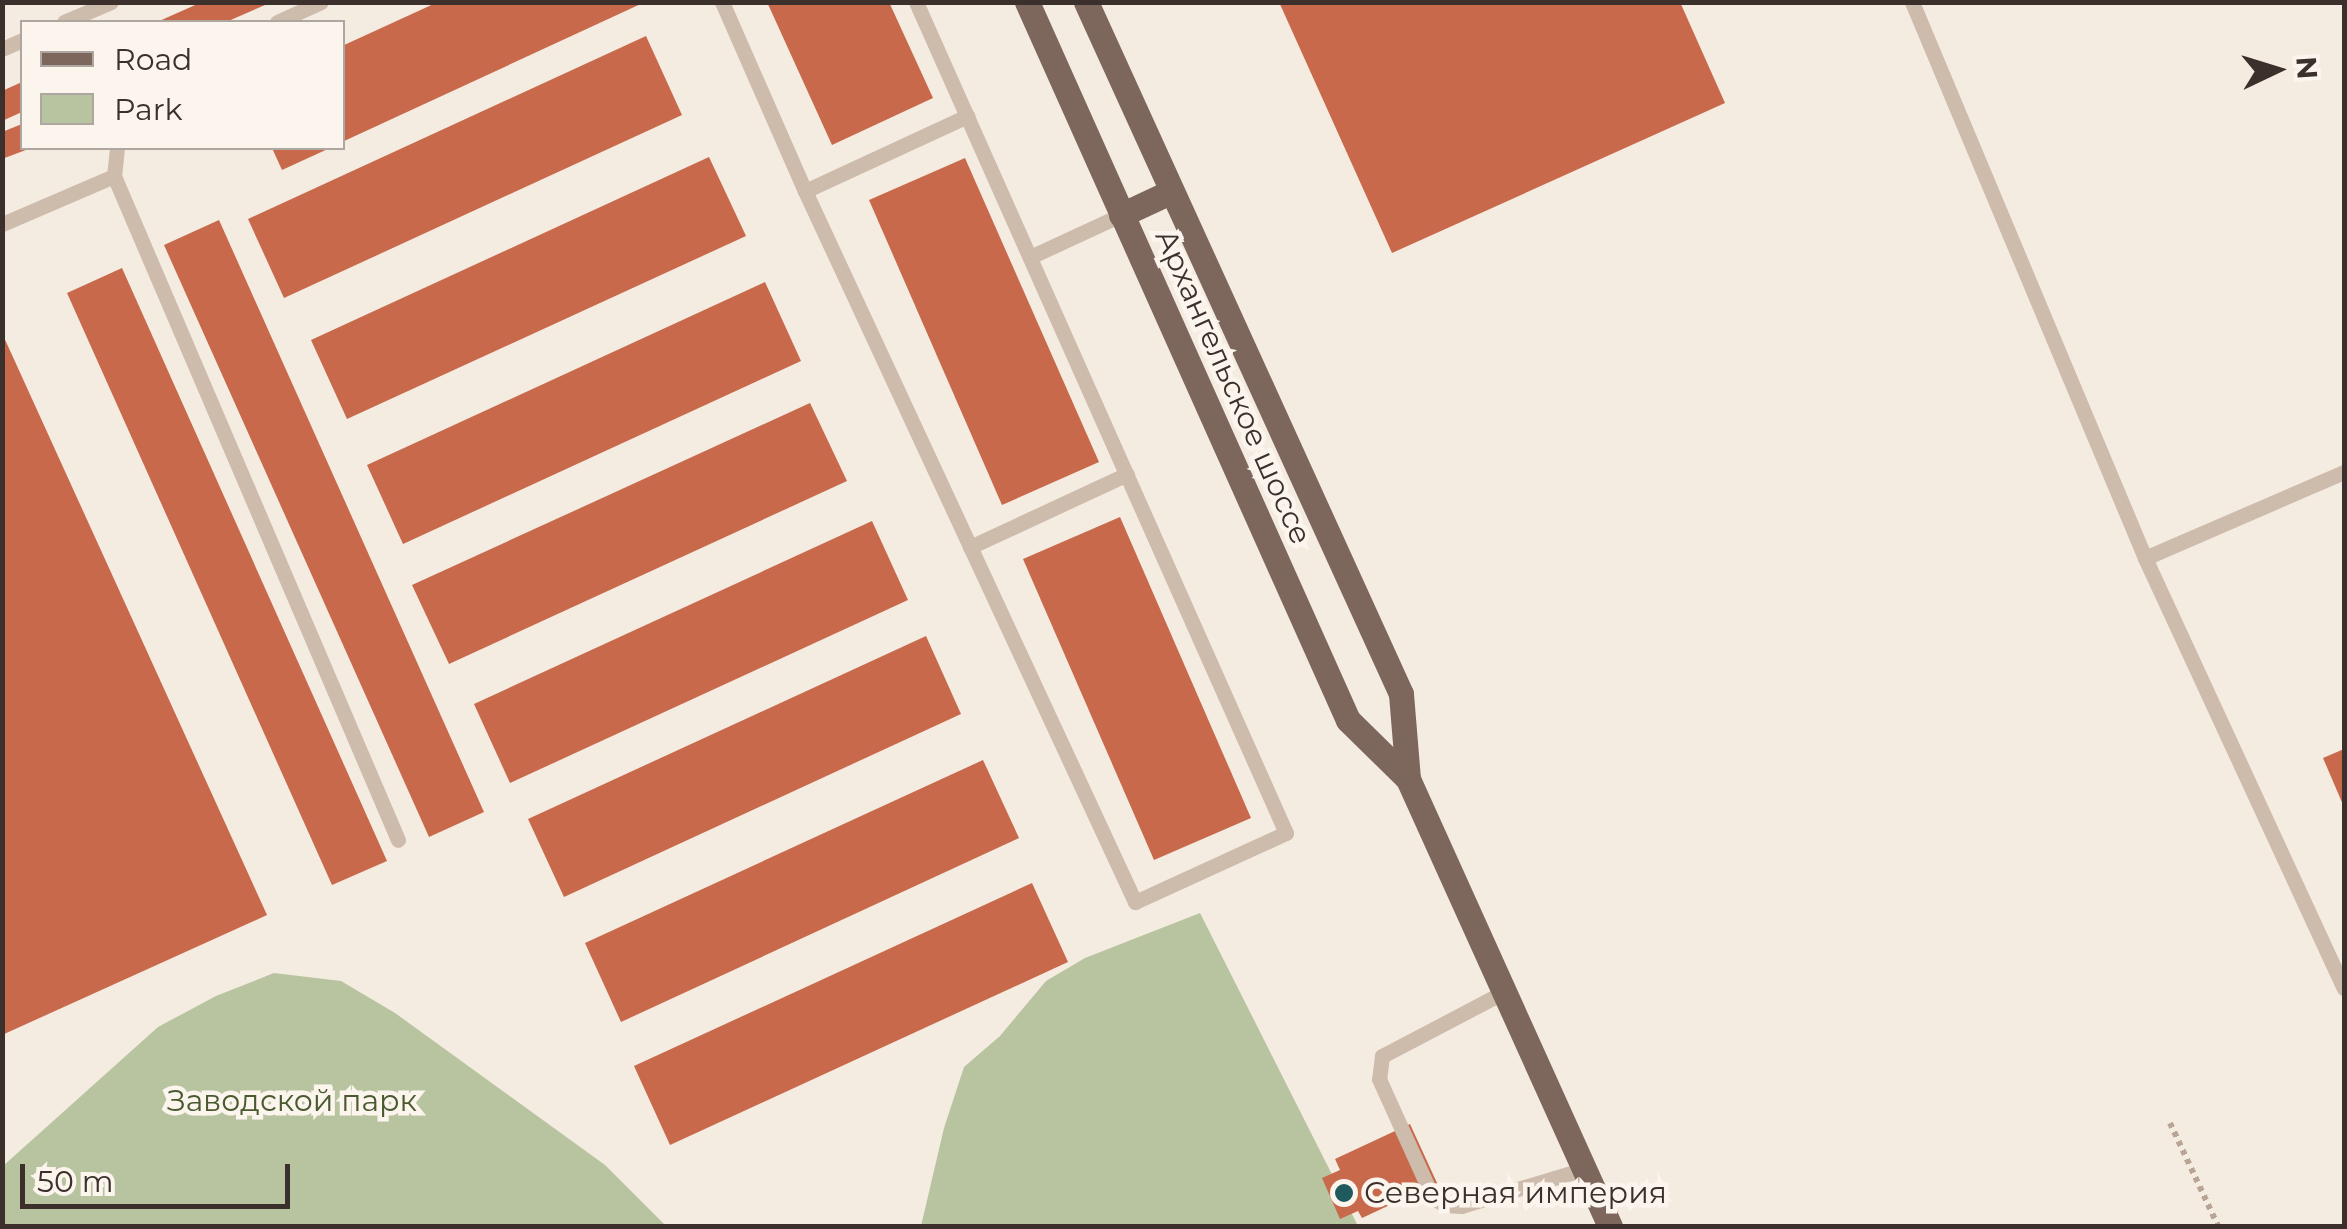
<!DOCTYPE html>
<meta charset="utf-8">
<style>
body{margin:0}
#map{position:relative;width:2347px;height:1229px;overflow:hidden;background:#f4ebe1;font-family:Montserrat,sans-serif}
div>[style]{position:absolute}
.green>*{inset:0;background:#b8c4a0}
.building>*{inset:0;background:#c8694b}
.path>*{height:6px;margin-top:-3px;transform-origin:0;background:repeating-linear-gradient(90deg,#b9a596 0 5px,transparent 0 10px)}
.service>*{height:15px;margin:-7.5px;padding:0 7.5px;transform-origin:7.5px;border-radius:7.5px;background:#cdbbac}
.primary>*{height:25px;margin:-12.5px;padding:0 12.5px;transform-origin:12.5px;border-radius:12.5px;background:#7d675c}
.dots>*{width:28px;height:28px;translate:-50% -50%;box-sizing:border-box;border:5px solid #fbf5ee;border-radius:50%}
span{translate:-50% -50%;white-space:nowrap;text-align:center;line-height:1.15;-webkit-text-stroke:9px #fbf5ee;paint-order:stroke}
.street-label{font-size:30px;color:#3b302b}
.park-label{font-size:30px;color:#4a5a2e}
.poi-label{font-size:30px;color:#3b302b}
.left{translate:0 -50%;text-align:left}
.frame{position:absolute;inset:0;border:5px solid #3b302b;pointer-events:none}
.legend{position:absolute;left:20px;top:20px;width:325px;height:130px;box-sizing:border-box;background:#fbf5ee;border:2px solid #aea6a0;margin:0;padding:12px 18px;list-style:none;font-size:30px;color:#3b302b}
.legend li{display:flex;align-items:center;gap:20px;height:50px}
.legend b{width:50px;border:2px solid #aea6a0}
.north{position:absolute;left:2227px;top:20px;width:100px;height:100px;-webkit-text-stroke:8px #fbf5ee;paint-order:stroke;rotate:86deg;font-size:28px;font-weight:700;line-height:40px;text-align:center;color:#3b302b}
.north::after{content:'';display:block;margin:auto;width:35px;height:45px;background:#3b302b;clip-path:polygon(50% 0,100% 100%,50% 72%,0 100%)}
.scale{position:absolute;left:20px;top:1164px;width:270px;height:45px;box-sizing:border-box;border:5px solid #3b302b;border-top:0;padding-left:12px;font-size:30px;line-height:35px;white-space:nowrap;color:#3b302b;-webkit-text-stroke:8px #fbf5ee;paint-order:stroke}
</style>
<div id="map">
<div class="green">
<div style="clip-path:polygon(1200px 913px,1358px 1226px,921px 1226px,944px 1128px,964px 1067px,1000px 1036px,1046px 981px,1085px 958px)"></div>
<div style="clip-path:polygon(274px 973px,341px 981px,395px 1013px,605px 1165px,666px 1226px,3px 1226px,3px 1166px,158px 1027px,216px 996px)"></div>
</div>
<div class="building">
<div style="clip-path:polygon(202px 2px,272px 2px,226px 22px,157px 22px)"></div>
<div style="clip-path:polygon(438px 2px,645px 2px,342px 142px,342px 46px)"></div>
<div style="clip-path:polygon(767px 2px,889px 2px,933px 98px,832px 145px)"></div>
<div style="clip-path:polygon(1279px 2px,1680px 2px,1725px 103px,1392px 253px)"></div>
<div style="clip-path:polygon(646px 36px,682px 115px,284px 298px,248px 219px)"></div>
<div style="clip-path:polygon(22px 82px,22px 112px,2px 121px,2px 91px)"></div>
<div style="clip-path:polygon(22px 124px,22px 148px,31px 148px,2px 159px,2px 132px)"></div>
<div style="clip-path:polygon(272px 148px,330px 148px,282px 170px)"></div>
<div style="clip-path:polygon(709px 157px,746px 236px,347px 419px,311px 340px)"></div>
<div style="clip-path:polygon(965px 158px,1099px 462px,1002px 505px,869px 200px)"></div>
<div style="clip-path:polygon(219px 220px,484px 812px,429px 837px,164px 245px)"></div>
<div style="clip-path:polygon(122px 268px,387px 861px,332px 885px,67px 293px)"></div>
<div style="clip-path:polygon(765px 282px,801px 361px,403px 544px,367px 465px)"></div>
<div style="clip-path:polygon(2px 333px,267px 915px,2px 1035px)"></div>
<div style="clip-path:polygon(810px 403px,847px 481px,449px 664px,412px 585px)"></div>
<div style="clip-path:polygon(1120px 517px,1251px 818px,1154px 860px,1023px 559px)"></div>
<div style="clip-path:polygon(872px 521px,908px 600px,510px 783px,474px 704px)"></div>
<div style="clip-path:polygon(926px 636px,961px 714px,564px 897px,528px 819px)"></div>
<div style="clip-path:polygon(2344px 749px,2344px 807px,2323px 758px)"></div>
<div style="clip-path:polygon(983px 760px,1019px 838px,621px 1022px,585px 943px)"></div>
<div style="clip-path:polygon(1032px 883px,1068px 962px,670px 1145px,634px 1066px)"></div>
<div style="clip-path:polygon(1410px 1124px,1437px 1183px,1362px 1218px,1358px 1211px,1340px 1219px,1322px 1178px,1340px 1170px,1335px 1159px)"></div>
</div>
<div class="path">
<div style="left:2170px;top:1123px;width:114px;rotate:65deg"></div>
</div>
<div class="service">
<div style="left:722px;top:2px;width:206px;rotate:66.3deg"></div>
<div style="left:805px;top:191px;width:784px;rotate:65.1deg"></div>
<div style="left:1135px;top:902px;width:166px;rotate:-24.6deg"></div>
<div style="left:1286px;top:833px;width:910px;rotate:-114deg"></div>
<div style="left:1912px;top:2px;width:603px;rotate:67.26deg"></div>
<div style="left:2145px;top:558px;width:217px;rotate:-23.4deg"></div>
<div style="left:64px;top:22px;width:51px;rotate:-23.1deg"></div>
<div style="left:277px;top:22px;width:48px;rotate:-24.4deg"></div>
<div style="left:2px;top:49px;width:22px;rotate:-24deg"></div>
<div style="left:117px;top:148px;width:28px;rotate:96deg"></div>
<div style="left:114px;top:176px;width:722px;rotate:66.84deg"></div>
<div style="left:805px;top:191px;width:179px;rotate:-24.8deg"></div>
<div style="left:2px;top:224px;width:122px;rotate:-23.2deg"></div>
<div style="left:1030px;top:257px;width:100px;rotate:-24.8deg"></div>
<div style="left:970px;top:547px;width:173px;rotate:-24.9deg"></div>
<div style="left:2145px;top:558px;width:474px;rotate:65.2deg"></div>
<div style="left:1504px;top:992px;width:138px;rotate:152.3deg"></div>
<div style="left:1382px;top:1056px;width:23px;rotate:97deg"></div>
<div style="left:1379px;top:1079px;width:131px;rotate:65.6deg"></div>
<div style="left:1433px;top:1198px;width:14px;rotate:30deg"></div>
<div style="left:1445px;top:1205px;width:16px;rotate:4deg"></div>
<div style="left:1461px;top:1206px;width:128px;rotate:-16.7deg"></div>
</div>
<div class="primary">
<div style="left:1027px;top:2px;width:786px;rotate:65.91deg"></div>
<div style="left:1348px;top:720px;width:84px;rotate:44.5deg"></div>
<div style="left:1086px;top:2px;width:760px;rotate:65.52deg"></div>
<div style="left:1401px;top:694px;width:85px;rotate:85.3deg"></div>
<div style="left:1408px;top:779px;width:491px;rotate:65.7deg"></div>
<div style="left:1121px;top:215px;width:54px;rotate:-25.1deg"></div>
</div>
<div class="dots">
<div style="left:1344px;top:1193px;background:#1f5a5e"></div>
</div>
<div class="street-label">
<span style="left:1233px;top:387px;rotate:66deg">Архангельское шоссе</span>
</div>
<div class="park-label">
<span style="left:292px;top:1101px">Заводской парк</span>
</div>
<div class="poi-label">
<span class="left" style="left:1364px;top:1193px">Северная империя</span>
</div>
<div class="frame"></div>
<ul class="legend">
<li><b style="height:12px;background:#7d675c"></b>Road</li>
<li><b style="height:28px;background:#b8c4a0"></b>Park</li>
</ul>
<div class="north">N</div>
<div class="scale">50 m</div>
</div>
